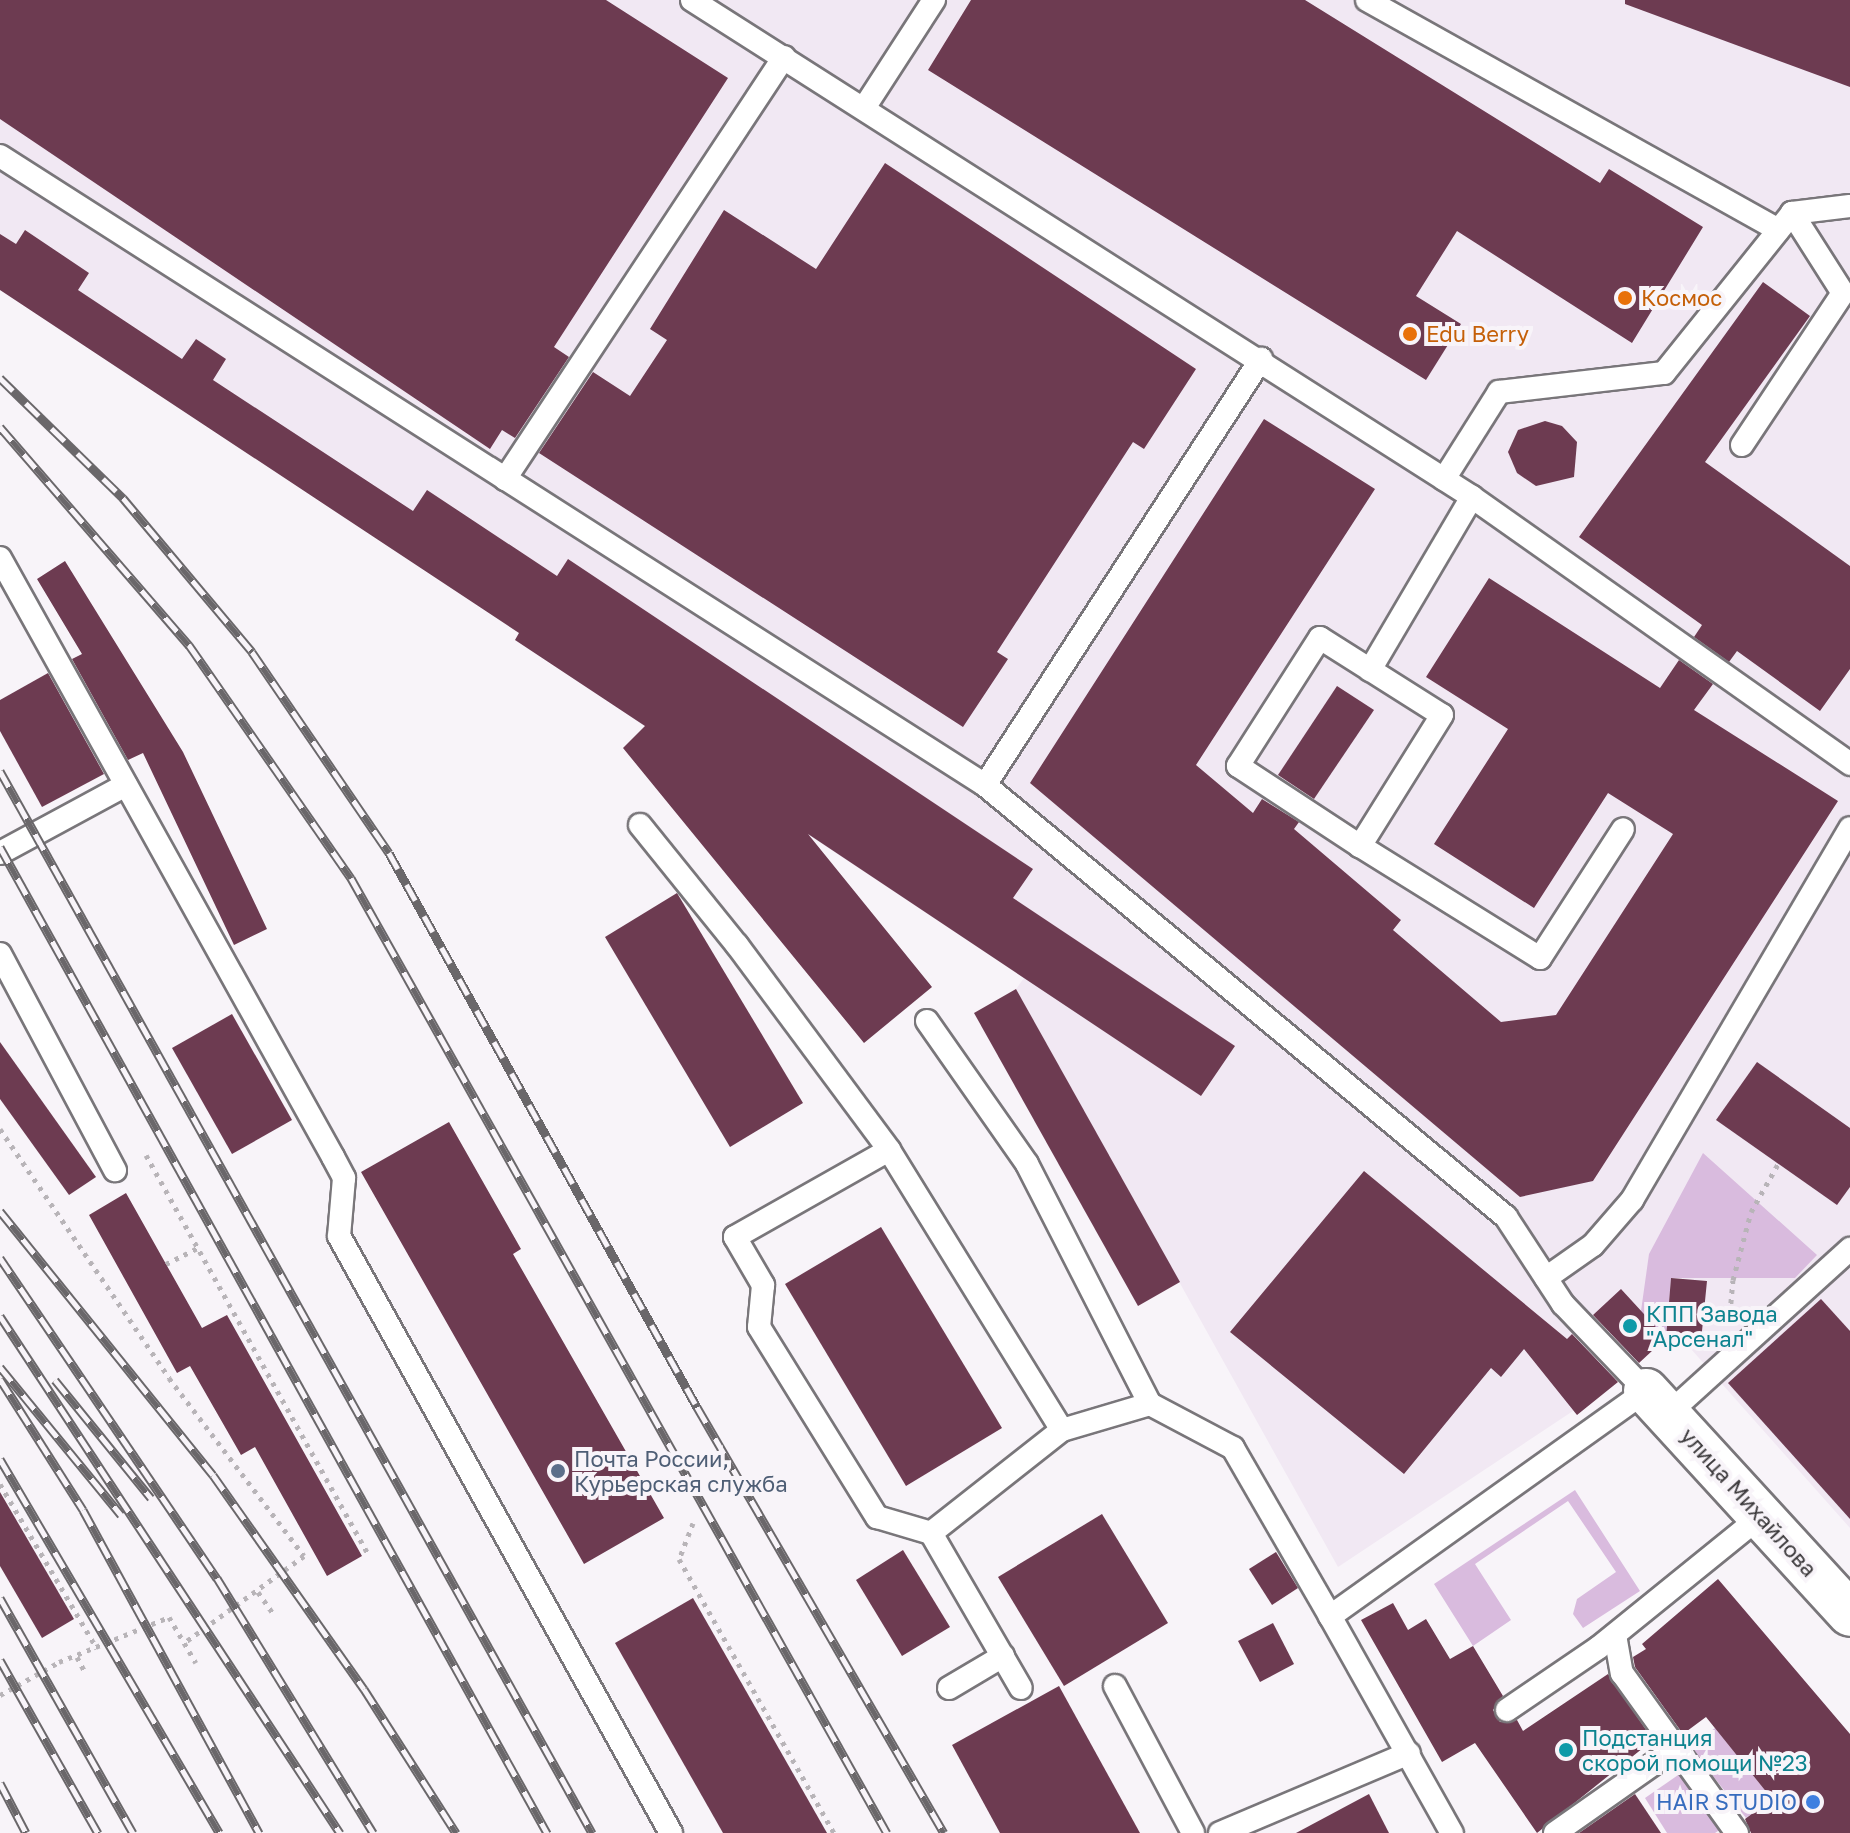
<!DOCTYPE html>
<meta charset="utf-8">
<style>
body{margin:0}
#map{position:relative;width:1850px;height:1833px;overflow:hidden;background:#f8f4f9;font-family:"Golos Text",sans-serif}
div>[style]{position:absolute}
.built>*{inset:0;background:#f1e8f3}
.green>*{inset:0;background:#d9bbde}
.building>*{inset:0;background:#6d3b51}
.path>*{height:5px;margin-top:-2.5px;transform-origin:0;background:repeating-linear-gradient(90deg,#b8b4b8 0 4px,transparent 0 10px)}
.roads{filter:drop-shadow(2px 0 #79767a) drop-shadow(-2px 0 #79767a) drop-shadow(0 2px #79767a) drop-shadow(0 -2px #79767a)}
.lane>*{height:22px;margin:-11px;padding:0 11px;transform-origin:11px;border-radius:11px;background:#fff}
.street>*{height:44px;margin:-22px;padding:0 22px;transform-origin:22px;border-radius:22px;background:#fff}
.rail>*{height:9px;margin-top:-4.5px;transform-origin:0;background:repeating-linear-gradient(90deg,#f8f4f9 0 18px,#6a676a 0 36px);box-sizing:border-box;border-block:2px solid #6a676a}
.dots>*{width:22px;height:22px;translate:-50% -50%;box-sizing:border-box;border:4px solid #f8f4f9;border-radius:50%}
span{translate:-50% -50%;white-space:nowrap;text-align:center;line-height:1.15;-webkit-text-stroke:8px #f8f4f9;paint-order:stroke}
.food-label{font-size:22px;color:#c56008}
.left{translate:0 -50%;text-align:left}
.culture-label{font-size:22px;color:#0d838f}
.service-label{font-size:22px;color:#4e5e75}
.street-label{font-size:22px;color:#3b393b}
.shop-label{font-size:22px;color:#366cbe}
.right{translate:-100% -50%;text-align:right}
</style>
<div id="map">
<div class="built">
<div style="clip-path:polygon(0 0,1850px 0,1850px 1528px,1683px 1340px,1666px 1338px,1577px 1415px,1573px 1411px,1338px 1567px,1016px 989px,1024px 978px,515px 640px,519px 632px,0 290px)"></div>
</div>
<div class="green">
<div style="clip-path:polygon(1703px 1153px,1817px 1255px,1795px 1278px,1671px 1278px,1666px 1338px,1641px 1311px,1649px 1254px)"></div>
<div style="clip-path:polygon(1575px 1490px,1640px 1591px,1583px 1628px,1573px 1614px,1577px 1599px,1616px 1572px,1568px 1501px,1475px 1564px,1511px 1620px,1473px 1646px,1434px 1584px)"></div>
<div style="clip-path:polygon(1715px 1728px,1772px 1799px,1746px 1818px,1690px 1747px)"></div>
<div style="clip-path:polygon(1681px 1773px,1721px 1829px,1715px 1833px,1667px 1833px,1645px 1798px)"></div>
</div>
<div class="building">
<div style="clip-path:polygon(0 0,606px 0,728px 78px,554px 347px,569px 357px,515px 438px,502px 430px,490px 449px,0 119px)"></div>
<div style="clip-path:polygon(971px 0,1305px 0,1600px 183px,1609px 169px,1703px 227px,1632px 343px,1457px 231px,1416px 296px,1461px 324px,1426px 380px,928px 70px)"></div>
<div style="clip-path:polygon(1625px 0,1850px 0,1850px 87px,1625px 4px)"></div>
<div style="clip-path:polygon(885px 163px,1196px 369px,1144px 449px,1133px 442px,997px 652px,1008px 659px,963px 727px,539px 453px,593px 372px,630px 396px,667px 340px,650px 329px,724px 210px,816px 269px)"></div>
<div style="clip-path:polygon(25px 230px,89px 273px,78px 290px,182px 359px,196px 339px,226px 359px,213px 380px,413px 511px,427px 490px,557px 576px,568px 559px,1033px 869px,1013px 898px,1235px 1046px,1201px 1096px,808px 834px,932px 987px,864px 1043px,623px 748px,645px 726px,515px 640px,519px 633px,0 290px,0 234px,16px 244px)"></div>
<div style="clip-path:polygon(1763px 282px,1810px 316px,1705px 462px,1850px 566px,1850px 669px,1820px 711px,1737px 651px,1729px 662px,1694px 637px,1702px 625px,1579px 537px)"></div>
<div style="clip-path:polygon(1264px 419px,1375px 489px,1196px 765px,1253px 813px,1262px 799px,1299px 822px,1294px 829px,1401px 920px,1393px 930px,1501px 1022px,1556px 1015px,1673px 834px,1608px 793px,1534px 908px,1434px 844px,1508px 729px,1426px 677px,1489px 578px,1660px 688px,1679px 660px,1713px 684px,1694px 710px,1838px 801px,1593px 1181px,1520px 1197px,1030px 783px)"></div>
<div style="clip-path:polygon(1545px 421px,1562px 426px,1577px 442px,1574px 477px,1536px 486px,1517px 473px,1508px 452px,1518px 430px)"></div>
<div style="clip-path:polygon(65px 561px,183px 752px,267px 929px,234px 945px,143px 753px,128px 760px,72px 659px,82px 654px,37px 579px)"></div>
<div style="clip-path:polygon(48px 673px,104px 774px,42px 807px,0 731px,0 700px)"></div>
<div style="clip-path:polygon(1337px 686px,1374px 710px,1314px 799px,1278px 775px)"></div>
<div style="clip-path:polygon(677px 893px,803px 1103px,730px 1147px,605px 937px)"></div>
<div style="clip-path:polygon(1016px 989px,1180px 1282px,1138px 1306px,974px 1013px)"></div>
<div style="clip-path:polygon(232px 1014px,292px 1120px,232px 1154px,172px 1048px)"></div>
<div style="clip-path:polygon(0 1042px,96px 1177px,69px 1195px,0 1099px)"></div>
<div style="clip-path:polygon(1757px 1062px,1850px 1128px,1850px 1187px,1837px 1205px,1716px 1120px)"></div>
<div style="clip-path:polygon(449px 1122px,521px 1249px,513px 1254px,664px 1518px,584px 1564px,361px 1172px)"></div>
<div style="clip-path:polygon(1364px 1171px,1567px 1339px,1572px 1334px,1618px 1382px,1577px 1415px,1524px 1349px,1501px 1377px,1491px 1368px,1404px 1474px,1230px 1332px)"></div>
<div style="clip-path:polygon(126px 1193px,202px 1328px,227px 1315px,362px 1556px,327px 1576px,255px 1447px,241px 1455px,190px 1366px,177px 1373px,89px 1215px)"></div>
<div style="clip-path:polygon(881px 1227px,1002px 1428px,906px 1486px,785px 1284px)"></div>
<div style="clip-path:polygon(1671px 1278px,1707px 1281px,1701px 1341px,1666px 1338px,1639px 1363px,1593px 1315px,1621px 1289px,1666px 1338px)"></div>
<div style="clip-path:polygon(1821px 1299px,1850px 1331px,1850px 1519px,1728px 1383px)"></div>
<div style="clip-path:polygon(0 1492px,74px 1619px,42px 1638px,0 1566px)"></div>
<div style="clip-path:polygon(1102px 1514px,1168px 1623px,1064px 1686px,998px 1577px)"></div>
<div style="clip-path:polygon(903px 1550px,950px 1627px,902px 1656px,856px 1580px)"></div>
<div style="clip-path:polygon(1276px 1552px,1298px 1588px,1272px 1605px,1249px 1569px)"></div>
<div style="clip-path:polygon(1718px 1579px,1850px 1734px,1850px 1833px,1751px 1833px,1745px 1819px,1772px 1799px,1706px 1717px,1683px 1734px,1635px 1667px,1633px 1657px,1646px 1649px,1642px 1644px)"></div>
<div style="clip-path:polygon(693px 1598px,827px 1833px,723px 1833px,615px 1643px)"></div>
<div style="clip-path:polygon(1393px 1603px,1408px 1630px,1426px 1619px,1450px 1659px,1473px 1646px,1503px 1696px,1493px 1710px,1500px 1722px,1517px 1720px,1523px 1731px,1608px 1674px,1653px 1740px,1537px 1833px,1475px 1743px,1442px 1762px,1361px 1620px)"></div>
<div style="clip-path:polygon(1273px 1623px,1294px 1664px,1260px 1682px,1238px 1641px)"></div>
<div style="clip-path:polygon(1059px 1686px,1140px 1833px,1000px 1833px,952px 1745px)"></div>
<div style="clip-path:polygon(1369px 1794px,1389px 1833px,1296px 1833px,1354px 1802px)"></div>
<div style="clip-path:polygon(1635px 1794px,1661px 1833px,1579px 1833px)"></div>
</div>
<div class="path">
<div style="left:0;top:1129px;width:301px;rotate:55.8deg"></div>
<div style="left:169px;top:1378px;width:223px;rotate:52.8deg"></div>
<div style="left:304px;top:1556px;width:147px;rotate:144.1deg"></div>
<div style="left:146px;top:1155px;width:459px;rotate:60.9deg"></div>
<div style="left:166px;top:1264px;width:36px;rotate:-27deg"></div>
<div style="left:1730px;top:1313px;width:33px;rotate:-85deg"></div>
<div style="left:1733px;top:1280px;width:70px;rotate:-75.2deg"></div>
<div style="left:1751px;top:1212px;width:55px;rotate:-60.6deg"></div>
<div style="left:0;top:1484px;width:191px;rotate:59.5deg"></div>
<div style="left:693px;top:1523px;width:39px;rotate:111deg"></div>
<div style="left:679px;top:1559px;width:315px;rotate:60.5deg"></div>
<div style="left:258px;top:1592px;width:28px;rotate:55deg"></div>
<div style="left:77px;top:1657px;width:17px;rotate:62deg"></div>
<div style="left:0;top:1695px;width:68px;rotate:-29.2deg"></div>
<div style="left:59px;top:1662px;width:119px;rotate:-22.2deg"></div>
<div style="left:169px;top:1617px;width:53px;rotate:59.6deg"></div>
</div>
<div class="roads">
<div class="lane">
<div style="left:692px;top:0;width:925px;rotate:32.5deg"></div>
<div style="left:1472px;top:497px;width:463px;rotate:35.2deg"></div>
<div style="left:1367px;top:0;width:471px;rotate:29.2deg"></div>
<div style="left:864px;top:108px;width:129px;rotate:-57.1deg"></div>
<div style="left:0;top:156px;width:1169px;rotate:32.56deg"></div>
<div style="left:985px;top:785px;width:677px;rotate:39.66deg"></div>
<div style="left:1506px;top:1217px;width:104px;rotate:56.8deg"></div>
<div style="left:1563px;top:1304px;width:120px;rotate:46.3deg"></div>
<div style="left:1646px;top:1391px;width:388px;rotate:144.5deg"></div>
<div style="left:1330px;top:1616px;width:249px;rotate:60.7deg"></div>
<div style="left:1742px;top:445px;width:182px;rotate:-56.4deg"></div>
<div style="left:1843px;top:293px;width:95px;rotate:-122.5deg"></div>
<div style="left:505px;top:479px;width:506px;rotate:-56.53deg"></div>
<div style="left:1444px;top:479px;width:103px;rotate:-57.7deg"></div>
<div style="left:1499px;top:392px;width:166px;rotate:-6.6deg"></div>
<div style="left:1664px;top:373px;width:205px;rotate:-51.3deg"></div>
<div style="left:1792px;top:213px;width:58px;rotate:-6.9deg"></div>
<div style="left:0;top:558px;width:685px;rotate:60.93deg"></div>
<div style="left:333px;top:1157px;width:24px;rotate:62deg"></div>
<div style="left:344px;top:1178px;width:58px;rotate:94.9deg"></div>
<div style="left:339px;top:1236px;width:683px;rotate:60.92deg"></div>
<div style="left:1320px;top:638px;width:144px;rotate:32.3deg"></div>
<div style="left:1442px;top:715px;width:155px;rotate:122deg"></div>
<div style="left:1360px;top:846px;width:146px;rotate:-146.7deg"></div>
<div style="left:1238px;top:766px;width:152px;rotate:-57.4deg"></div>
<div style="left:1370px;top:670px;width:201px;rotate:-59.5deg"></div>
<div style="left:985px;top:785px;width:508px;rotate:-57.06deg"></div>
<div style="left:640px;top:825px;width:154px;rotate:51.1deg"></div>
<div style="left:737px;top:945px;width:255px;rotate:53.4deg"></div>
<div style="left:889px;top:1150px;width:329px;rotate:58.3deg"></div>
<div style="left:1360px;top:846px;width:212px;rotate:31.9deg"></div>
<div style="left:1540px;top:958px;width:153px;rotate:-57.2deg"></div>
<div style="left:0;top:853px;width:143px;rotate:-28.4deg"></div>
<div style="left:0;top:954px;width:245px;rotate:62deg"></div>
<div style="left:927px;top:1021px;width:174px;rotate:55deg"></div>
<div style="left:1027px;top:1164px;width:270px;rotate:62.9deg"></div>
<div style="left:889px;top:1150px;width:177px;rotate:150.5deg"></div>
<div style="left:735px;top:1237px;width:56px;rotate:59.7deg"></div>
<div style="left:763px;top:1285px;width:42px;rotate:95.4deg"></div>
<div style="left:759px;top:1327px;width:224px;rotate:58.2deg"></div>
<div style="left:877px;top:1517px;width:56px;rotate:16.5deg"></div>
<div style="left:931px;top:1533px;width:167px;rotate:-38.2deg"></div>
<div style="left:1062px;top:1430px;width:92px;rotate:-16.5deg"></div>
<div style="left:1150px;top:1404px;width:94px;rotate:27.9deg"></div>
<div style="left:1233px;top:1448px;width:194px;rotate:60deg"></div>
<div style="left:1546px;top:1278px;width:57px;rotate:-35.1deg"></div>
<div style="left:1593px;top:1245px;width:60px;rotate:-49.1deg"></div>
<div style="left:1632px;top:1200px;width:431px;rotate:-59.6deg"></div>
<div style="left:1668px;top:1414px;width:246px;rotate:-42.2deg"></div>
<div style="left:931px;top:1533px;width:179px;rotate:59.9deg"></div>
<div style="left:1615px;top:1635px;width:39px;rotate:80deg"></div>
<div style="left:1622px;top:1673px;width:197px;rotate:54.3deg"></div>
<div style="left:1115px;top:1686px;width:166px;rotate:62deg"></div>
<div style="left:949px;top:1688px;width:63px;rotate:-30.7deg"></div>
<div style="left:1507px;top:1710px;width:110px;rotate:-34.3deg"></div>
<div style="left:1598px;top:1648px;width:211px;rotate:-39deg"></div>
<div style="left:1220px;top:1833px;width:205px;rotate:-22.9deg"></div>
<div style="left:1555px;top:1833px;width:148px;rotate:-35.1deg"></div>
</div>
<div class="street">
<div style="left:1646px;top:1391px;width:302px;rotate:47.5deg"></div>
</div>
</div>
<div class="rail">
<div style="left:0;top:378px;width:172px;rotate:44.3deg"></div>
<div style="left:123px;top:498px;width:201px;rotate:50deg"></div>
<div style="left:252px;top:652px;width:243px;rotate:55.7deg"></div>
<div style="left:389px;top:853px;width:634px;rotate:60.93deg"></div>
<div style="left:697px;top:1407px;width:492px;rotate:59.9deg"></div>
<div style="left:0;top:427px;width:289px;rotate:49.1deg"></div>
<div style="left:189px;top:645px;width:284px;rotate:55.2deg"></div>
<div style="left:351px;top:878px;width:1095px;rotate:60.7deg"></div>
<div style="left:0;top:771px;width:1216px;rotate:60.86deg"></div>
<div style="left:0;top:847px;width:1128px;rotate:60.98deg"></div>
<div style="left:0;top:1211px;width:339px;rotate:51.1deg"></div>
<div style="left:213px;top:1475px;width:262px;rotate:54.8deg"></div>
<div style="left:364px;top:1689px;width:171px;rotate:57.4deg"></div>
<div style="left:0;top:1258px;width:387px;rotate:55.9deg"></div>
<div style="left:217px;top:1578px;width:299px;rotate:58.5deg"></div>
<div style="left:0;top:1316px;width:619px;rotate:56.67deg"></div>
<div style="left:0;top:1367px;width:191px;rotate:50.7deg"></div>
<div style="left:0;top:1379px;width:155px;rotate:57.6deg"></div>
<div style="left:83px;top:1510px;width:368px;rotate:61.4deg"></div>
<div style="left:55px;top:1380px;width:152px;rotate:50.9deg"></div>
<div style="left:0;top:1459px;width:433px;rotate:59.6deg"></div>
<div style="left:0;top:1598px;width:270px;rotate:60.5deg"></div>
<div style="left:0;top:1660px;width:199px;rotate:60.5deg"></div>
<div style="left:0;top:1783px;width:56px;rotate:62.5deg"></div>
</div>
<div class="dots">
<div style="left:1625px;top:298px;background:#e8710a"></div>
<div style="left:1410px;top:334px;background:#e8710a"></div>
<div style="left:1630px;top:1326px;background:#0f9aa8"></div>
<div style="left:558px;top:1471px;background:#5c6f8a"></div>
<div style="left:1566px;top:1750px;background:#0f9aa8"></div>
<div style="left:1813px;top:1802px;background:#3f7fe0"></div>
</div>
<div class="food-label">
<span class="left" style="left:1641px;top:298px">Космос</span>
<span class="left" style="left:1426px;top:334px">Edu Berry</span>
</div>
<div class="culture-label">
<span class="left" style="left:1646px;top:1326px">КПП Завода<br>"Арсенал"</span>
<span class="left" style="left:1582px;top:1750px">Подстанция<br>скорой помощи №23</span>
</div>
<div class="service-label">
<span class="left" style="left:574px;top:1471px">Почта России,<br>Курьерская служба</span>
</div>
<div class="street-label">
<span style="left:1749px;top:1502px;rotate:48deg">улица Михайлова</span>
</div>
<div class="shop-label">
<span class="right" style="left:1797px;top:1802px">HAIR STUDIO</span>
</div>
</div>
